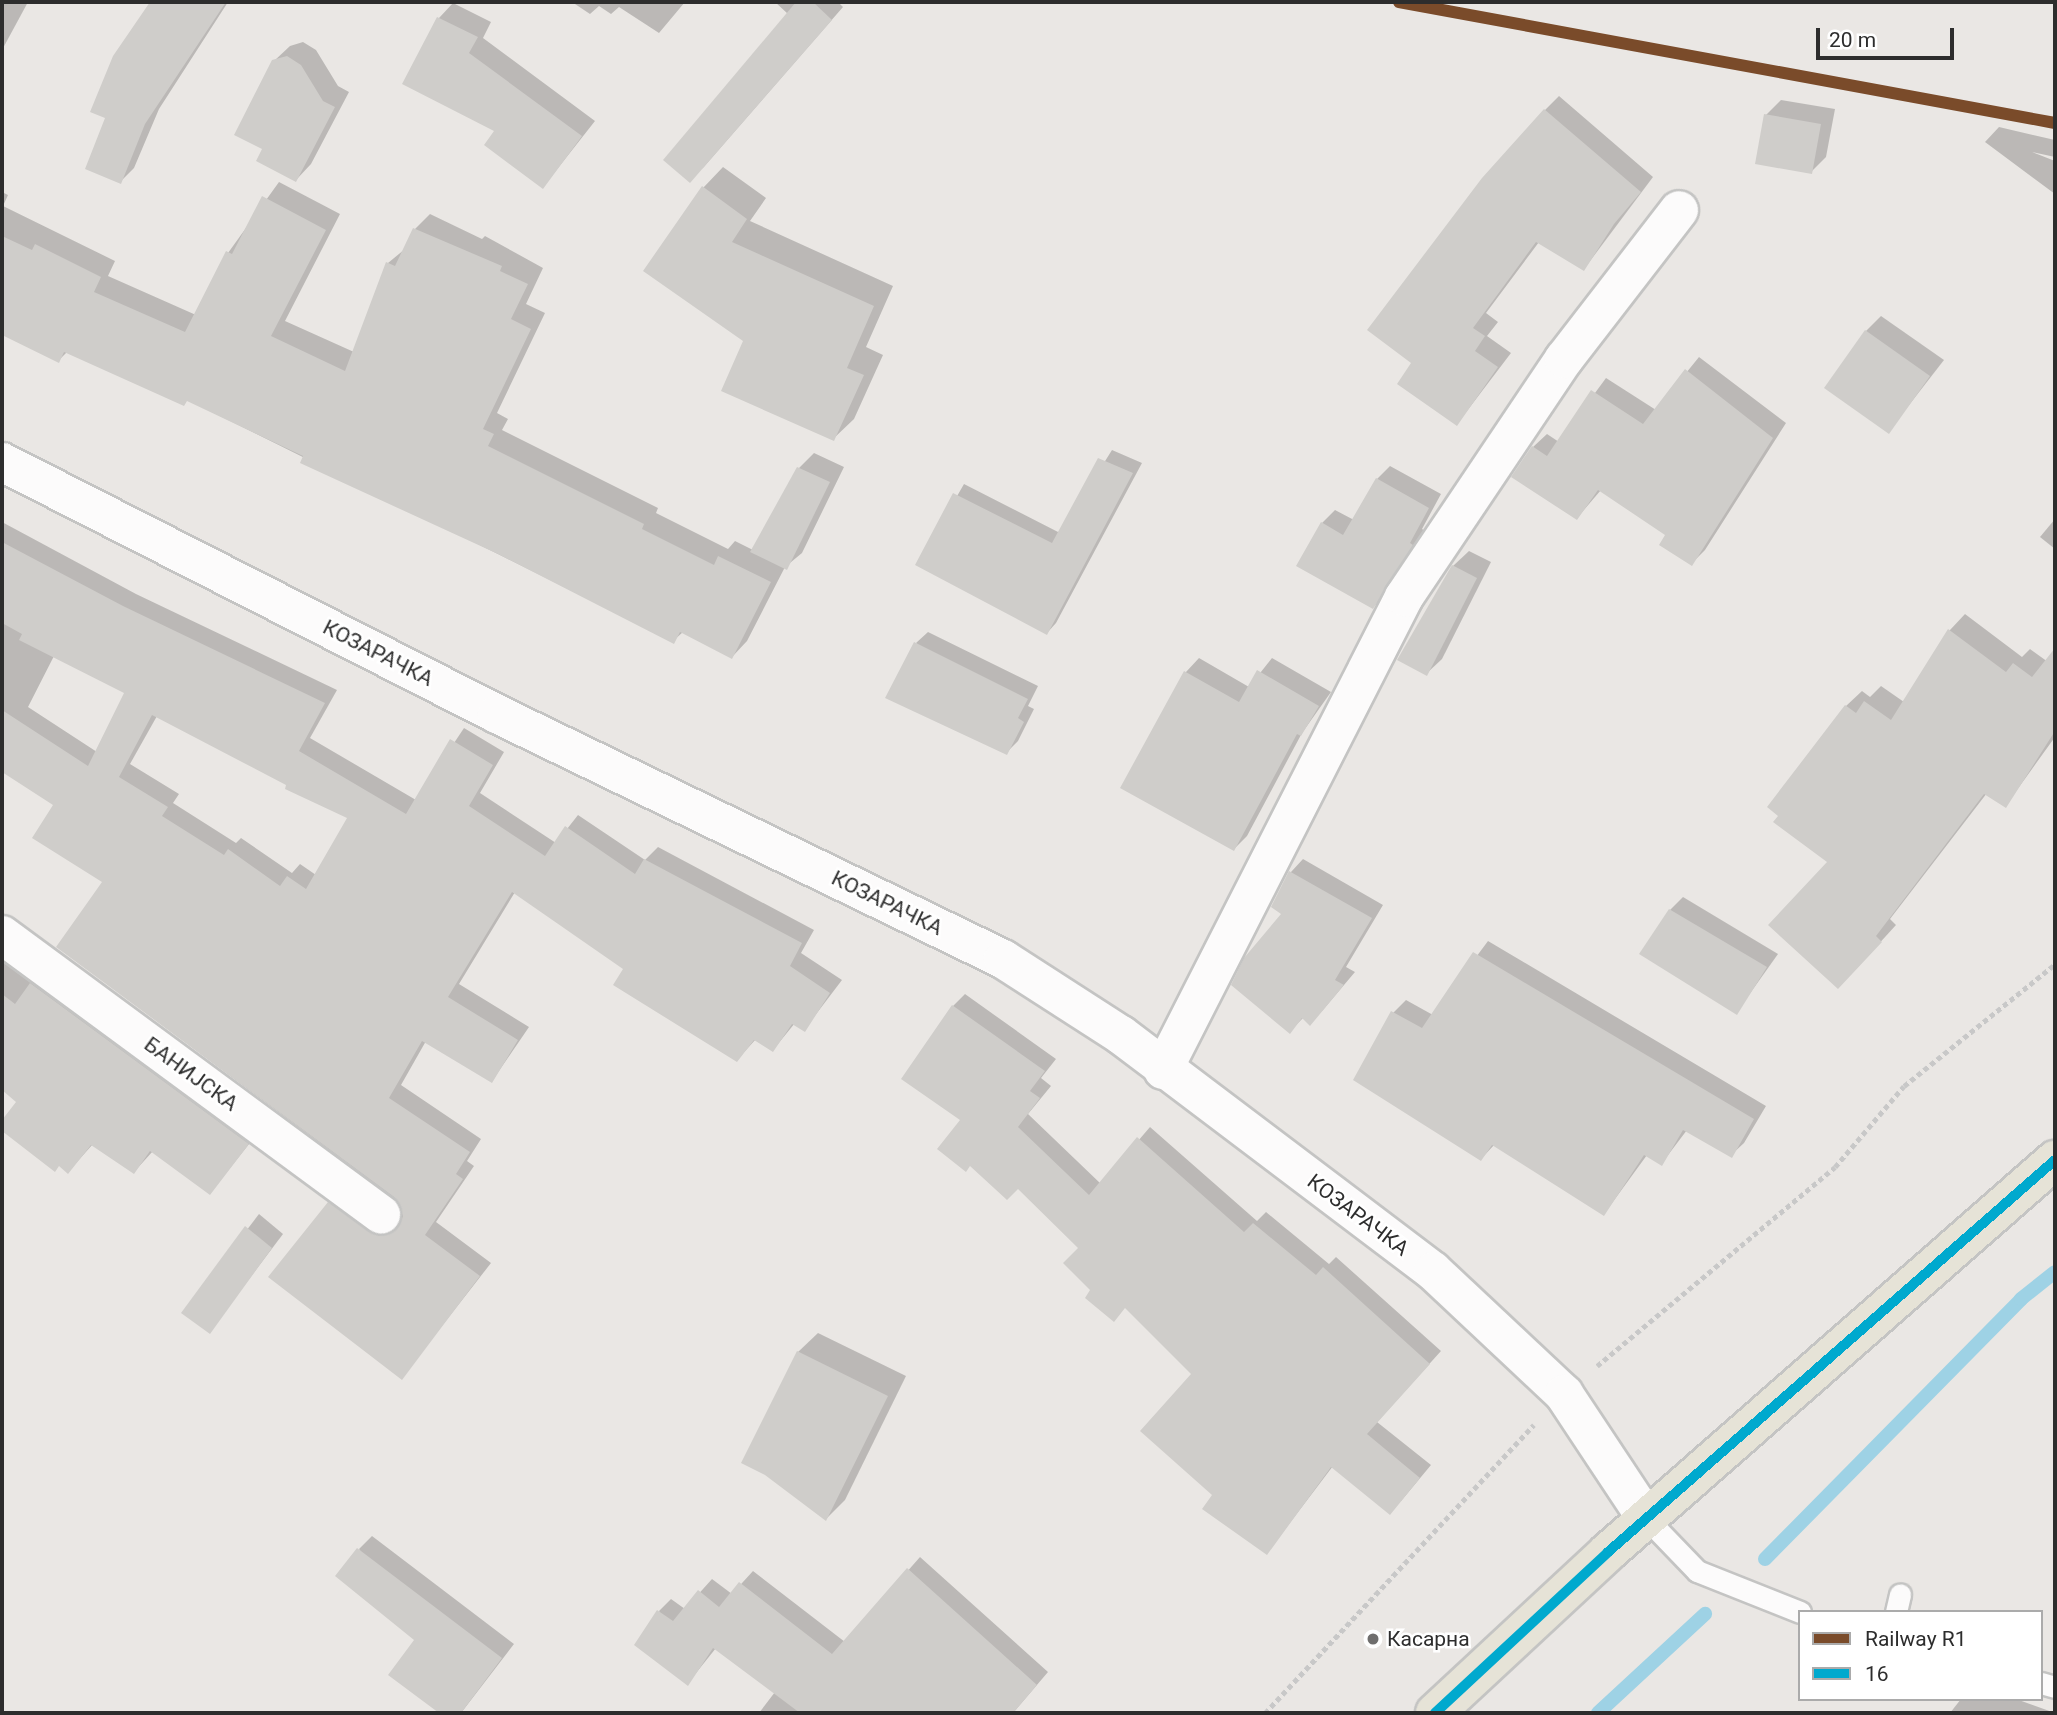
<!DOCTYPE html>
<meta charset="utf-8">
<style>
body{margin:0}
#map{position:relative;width:2057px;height:1715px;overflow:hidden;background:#eae7e4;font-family:Roboto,sans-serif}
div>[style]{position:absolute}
.shadow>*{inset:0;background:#0003}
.stream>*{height:14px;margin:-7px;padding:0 7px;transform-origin:7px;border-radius:7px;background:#9ed2e5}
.building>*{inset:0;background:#cfcdca}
.path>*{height:4.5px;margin-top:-2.25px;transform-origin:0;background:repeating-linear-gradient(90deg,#c8c8c8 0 5px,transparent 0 8.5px)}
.roads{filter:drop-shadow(2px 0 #c4c4c3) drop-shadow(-2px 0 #c4c4c3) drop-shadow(0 2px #c4c4c3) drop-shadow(0 -2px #c4c4c3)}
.lane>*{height:21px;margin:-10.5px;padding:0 10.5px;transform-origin:10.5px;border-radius:10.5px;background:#fcfbfb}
.street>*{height:38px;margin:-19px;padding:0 19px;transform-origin:19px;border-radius:19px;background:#fcfbfb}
.primary>*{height:38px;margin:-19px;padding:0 19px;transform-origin:19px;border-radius:19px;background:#e6e3d7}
.bus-1>*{height:10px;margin:-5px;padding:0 5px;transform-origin:5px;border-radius:5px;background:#00a9ce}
.rail-1>*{height:12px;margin:-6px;padding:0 6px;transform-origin:6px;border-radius:6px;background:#7a4b2a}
.dots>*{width:19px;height:19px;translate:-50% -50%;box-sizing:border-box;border:4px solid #fff;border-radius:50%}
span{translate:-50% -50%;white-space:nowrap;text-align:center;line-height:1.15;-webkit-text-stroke:5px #fff;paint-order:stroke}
.street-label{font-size:21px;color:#2d2d2d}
.poi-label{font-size:21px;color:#2d2d2d}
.left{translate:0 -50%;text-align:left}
.frame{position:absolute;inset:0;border:4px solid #2d2d2d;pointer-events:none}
.legend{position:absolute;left:1798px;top:1610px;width:245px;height:91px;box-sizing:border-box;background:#fff;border:2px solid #ababab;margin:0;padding:9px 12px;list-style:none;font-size:21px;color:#2d2d2d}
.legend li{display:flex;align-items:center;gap:14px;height:35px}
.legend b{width:35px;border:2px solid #ababab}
.scale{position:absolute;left:1816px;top:28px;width:138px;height:32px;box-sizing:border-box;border:4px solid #2d2d2d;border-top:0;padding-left:9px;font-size:21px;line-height:24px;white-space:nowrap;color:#2d2d2d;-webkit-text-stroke:5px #fff;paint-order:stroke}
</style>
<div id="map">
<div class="shadow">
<div style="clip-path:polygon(2px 2px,28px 2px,2px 50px)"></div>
<div style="clip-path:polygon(152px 2px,228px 2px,159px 109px,134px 168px,121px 181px,107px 117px,115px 57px)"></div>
<div style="clip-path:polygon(572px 2px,685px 2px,659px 33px,619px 7px,611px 14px,599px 6px,590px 14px)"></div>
<div style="clip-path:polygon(775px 2px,838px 2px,843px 7px,702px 169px,788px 14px)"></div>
<div style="clip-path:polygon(453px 3px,491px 22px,483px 38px,595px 121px,543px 187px,497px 131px,405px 83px,439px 18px)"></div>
<div style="clip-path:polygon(303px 42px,316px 50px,338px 86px,349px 92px,311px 164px,296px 180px,265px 149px,274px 61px,290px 46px)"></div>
<div style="clip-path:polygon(1559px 96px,1653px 177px,1584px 269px,1539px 242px,1486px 313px,1498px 322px,1487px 336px,1511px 353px,1457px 424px,1414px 363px,1545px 110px)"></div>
<div style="clip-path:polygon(1781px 100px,1835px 109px,1826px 157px,1811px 172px,1766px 115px)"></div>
<div style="clip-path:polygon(1999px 127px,2055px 140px,2055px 157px,2032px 152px,2055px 161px,2055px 194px,1985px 142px)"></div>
<div style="clip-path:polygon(723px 167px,766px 198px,750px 221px,893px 286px,866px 347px,883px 355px,854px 419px,833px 439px,745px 340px,703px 188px)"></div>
<div style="clip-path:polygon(279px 182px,340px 214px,285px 321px,354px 352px,388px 263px,405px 249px,414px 230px,430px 214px,482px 239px,485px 236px,543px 268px,526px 304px,545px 313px,497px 413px,508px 419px,502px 430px,658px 508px,656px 513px,728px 549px,735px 541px,753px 550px,799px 468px,814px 453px,844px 467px,802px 553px,785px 567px,747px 641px,732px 657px,683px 632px,673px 641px,188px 400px,68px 351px,58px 361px,2px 332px,2px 192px,8px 195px,3px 206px,115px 261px,108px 276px,196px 315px,228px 253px)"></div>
<div style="clip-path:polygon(1881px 316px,1944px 360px,1888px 432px,1866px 331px)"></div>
<div style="clip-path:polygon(1699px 357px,1786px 423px,1705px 550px,1692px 563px,1668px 534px,1601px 490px,1577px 518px,1533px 447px,1547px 434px,1559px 442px,1606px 378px,1656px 410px)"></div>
<div style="clip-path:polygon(1112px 450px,1142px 463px,1056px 623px,1047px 633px,918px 564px,964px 484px,1060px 533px)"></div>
<div style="clip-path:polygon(1390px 466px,1441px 494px,1422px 529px,1425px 531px,1387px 593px,1373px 607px,1322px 523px,1335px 510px,1354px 520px,1377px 479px)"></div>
<div style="clip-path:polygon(2055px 519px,2055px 549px,2040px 537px)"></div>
<div style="clip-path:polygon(evenodd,2px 522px,136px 594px,337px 690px,310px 738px,416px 800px,464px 728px,504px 752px,480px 793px,556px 843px,578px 815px,645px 860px,658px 847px,814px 930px,801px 953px,842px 980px,804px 1030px,795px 1023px,773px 1050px,756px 1039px,737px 1060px,626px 969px,515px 892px,459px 984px,529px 1027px,492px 1081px,426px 1041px,401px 1085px,481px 1139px,467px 1161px,474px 1166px,436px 1222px,491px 1263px,402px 1377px,330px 1204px,342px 1191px,393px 1224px,401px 1220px,402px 1204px,58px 947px,104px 881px,55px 804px,2px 770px,2px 522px,54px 656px,127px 692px,97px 752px,28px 707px,54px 656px,2px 522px,157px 716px,349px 817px,316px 875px,300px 864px,292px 873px,241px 838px,236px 843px,173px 803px,179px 794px,130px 764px,157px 716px)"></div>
<div style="clip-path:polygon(1469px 551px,1491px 562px,1442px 659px,1426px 674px,1453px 566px)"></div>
<div style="clip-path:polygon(1965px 614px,2022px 657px,2030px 649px,2048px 662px,2055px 655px,2055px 737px,2006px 805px,1987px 793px,1890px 919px,1896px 925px,1854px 971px,1829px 862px,1846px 706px,1862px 691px,1870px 697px,1881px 686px,1904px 702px,1950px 630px)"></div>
<div style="clip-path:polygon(928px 632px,1038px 686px,1028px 706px,1034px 709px,1018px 741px,1006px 753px,916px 643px)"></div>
<div style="clip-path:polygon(1199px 658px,1249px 687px,1272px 658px,1331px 692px,1302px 733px,1247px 836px,1234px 849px,1122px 787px,1186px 672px)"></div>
<div style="clip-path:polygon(1303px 859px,1383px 905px,1346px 967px,1355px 972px,1322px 1011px,1304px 1017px,1289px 1032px,1284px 913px,1273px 906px,1291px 872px)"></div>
<div style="clip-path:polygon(1683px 897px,1778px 954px,1736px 1013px,1670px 910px)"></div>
<div style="clip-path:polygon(1488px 941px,1766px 1106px,1744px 1143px,1731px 1155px,1687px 1130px,1662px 1163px,1647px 1155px,1604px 1214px,1495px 1144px,1481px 1159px,1393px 1013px,1406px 1000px,1433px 1015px)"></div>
<div style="clip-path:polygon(2px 958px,261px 1129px,210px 1193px,153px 1151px,134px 1172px,93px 1144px,68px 1172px,59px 1165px,55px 1169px,2px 1128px,19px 1101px,2px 1089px)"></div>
<div style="clip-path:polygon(965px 994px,1056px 1059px,1041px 1078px,1051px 1086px,1028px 1114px,1101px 1184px,1150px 1127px,1257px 1221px,1266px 1212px,1329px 1264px,1336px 1257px,1441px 1351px,1377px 1422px,1431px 1465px,1401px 1501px,1333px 1466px,1267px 1553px,1214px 1494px,1193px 1374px,1126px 1307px,1093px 1290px,1080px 1248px,962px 1119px,953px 1006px)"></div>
<div style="clip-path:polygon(259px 1214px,283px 1234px,209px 1332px,183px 1313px)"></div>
<div style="clip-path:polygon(818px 1333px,906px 1376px,845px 1500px,826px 1519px,766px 1473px,798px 1352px)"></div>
<div style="clip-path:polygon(372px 1536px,514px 1644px,461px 1713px,442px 1713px,390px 1675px,417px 1639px,359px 1549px)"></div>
<div style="clip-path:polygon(920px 1557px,1048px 1672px,1013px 1713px,759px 1713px,775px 1692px,716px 1648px,688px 1683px,659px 1611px,671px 1599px,685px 1609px,712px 1579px,732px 1594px,753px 1571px,845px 1642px)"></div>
<div style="clip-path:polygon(1961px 1699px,2016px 1699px,2055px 1713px,1950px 1713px)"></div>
</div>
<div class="stream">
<div style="left:1765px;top:1559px;width:365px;rotate:-45.4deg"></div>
<div style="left:2021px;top:1299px;width:43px;rotate:-38.5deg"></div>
<div style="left:1598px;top:1713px;width:146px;rotate:-42.8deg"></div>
</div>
<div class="building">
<div style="clip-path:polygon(150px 2px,226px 2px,145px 124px,121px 184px,85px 169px,105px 118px,90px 112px,113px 56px)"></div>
<div style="clip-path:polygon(796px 2px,813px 2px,832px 20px,690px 183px,663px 160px)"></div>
<div style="clip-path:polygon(437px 17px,478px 37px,469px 53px,582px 136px,543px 189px,484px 145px,494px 131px,402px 84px)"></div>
<div style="clip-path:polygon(287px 56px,301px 65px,323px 101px,335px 107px,296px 182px,256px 161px,262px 149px,234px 135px,272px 60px)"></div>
<div style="clip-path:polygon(1544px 109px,1641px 192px,1614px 224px,1584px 271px,1536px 242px,1473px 328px,1485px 336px,1475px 351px,1498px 367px,1457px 426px,1397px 384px,1411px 363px,1367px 330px,1482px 178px)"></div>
<div style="clip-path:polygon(1764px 114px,1821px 124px,1812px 174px,1755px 164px)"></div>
<div style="clip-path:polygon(702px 186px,747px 219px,732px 242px,874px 306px,847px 368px,864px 375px,834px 441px,721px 391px,743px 341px,643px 271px)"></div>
<div style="clip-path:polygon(262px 196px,326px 230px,271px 336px,345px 371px,386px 262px,395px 266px,413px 228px,502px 266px,500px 271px,528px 284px,511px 319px,531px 329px,483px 429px,494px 434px,488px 446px,644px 524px,642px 529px,714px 565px,718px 556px,771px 582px,732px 659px,680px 632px,674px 644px,498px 554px,300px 463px,303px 456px,187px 401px,184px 406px,64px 352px,59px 363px,2px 335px,2px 236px,32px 250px,35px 244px,101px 277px,94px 292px,185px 332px,226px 251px,232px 254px)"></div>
<div style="clip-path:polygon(1865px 330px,1930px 376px,1889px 434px,1824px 388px)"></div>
<div style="clip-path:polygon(1685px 369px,1773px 438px,1692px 566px,1659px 545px,1665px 535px,1598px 490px,1577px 520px,1511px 477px,1532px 446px,1547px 456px,1591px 390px,1643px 424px)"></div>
<div style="clip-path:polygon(1098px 458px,1133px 473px,1047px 635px,915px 565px,953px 493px,1052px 543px)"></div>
<div style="clip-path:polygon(797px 467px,830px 482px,787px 570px,750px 552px)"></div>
<div style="clip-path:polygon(1376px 478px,1429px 508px,1410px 543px,1413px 545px,1373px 609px,1296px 566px,1321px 522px,1343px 535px)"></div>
<div style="clip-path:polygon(evenodd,2px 542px,123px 606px,325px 703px,299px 751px,406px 814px,450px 739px,493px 765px,469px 806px,545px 856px,565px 826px,635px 874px,644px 859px,802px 943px,790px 966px,830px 993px,805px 1032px,792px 1024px,773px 1052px,754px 1040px,737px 1062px,613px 985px,623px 969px,512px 892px,448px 997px,518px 1040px,492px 1083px,422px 1041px,389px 1098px,470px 1152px,456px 1174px,463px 1179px,425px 1235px,480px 1276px,402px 1380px,268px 1277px,328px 1202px,379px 1236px,399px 1226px,403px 1216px,394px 1197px,56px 947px,102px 882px,32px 838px,53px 805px,2px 772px,2px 710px,88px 766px,124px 693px,19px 640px,22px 634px,2px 623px,2px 542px,152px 715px,286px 785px,285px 789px,347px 818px,306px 889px,287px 876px,280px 886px,228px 849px,224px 855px,162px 816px,168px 807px,119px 777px,152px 715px)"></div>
<div style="clip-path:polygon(1452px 565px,1477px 578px,1427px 676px,1397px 660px)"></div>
<div style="clip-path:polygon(1948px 629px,2006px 672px,2013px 663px,2032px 677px,2055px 648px,2055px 731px,2006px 808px,1984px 794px,1876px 936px,1882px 942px,1838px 989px,1768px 925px,1827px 862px,1773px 822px,1778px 816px,1767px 807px,1845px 705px,1856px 713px,1864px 701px,1891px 720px)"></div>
<div style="clip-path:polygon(914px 642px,1028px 699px,1018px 718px,1024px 722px,1007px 755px,885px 698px)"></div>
<div style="clip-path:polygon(1257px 670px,1319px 706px,1301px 736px,1297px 734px,1234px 851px,1120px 788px,1184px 671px,1239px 702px)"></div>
<div style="clip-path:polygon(1289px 871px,1372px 918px,1335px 980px,1344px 985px,1310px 1026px,1302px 1018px,1290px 1034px,1231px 985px,1244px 958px,1281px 914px,1271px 907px)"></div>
<div style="clip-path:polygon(1669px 909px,1767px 967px,1737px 1015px,1639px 954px)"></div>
<div style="clip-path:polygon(1473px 952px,1754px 1119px,1732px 1158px,1683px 1130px,1662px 1166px,1644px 1155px,1604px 1216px,1492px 1145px,1481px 1161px,1353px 1080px,1391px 1011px,1422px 1028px)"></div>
<div style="clip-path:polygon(30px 983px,249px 1144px,210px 1195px,150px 1151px,134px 1174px,91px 1145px,68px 1174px,59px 1166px,55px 1172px,2px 1131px,2px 1120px,16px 1102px,2px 1090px,2px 994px,15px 1004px)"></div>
<div style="clip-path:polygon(952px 1005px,1045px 1071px,1030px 1091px,1040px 1098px,1018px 1127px,1089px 1195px,1137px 1137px,1244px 1232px,1253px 1223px,1316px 1275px,1323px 1267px,1430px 1364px,1367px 1434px,1420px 1478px,1390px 1515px,1331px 1467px,1267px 1555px,1202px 1509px,1212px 1495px,1140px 1431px,1191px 1374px,1125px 1308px,1114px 1322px,1085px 1298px,1090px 1290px,1063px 1263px,1078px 1248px,1018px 1189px,1007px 1200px,970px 1166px,966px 1172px,937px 1149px,960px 1120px,901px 1079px)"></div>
<div style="clip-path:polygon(245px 1226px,272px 1248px,210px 1334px,181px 1313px)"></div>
<div style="clip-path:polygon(797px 1351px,888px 1396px,826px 1521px,765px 1475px,741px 1463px)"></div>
<div style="clip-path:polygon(357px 1548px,502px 1658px,461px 1713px,439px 1713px,388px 1675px,414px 1640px,335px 1576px)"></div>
<div style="clip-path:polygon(907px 1568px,1037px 1685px,1013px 1713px,800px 1713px,713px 1648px,688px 1686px,634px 1645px,657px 1610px,673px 1621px,698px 1590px,719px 1607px,739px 1582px,832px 1654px)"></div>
</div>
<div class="path">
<div style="left:1597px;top:1366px;width:310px;rotate:-39.9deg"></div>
<div style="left:1835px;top:1167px;width:106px;rotate:-49.6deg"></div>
<div style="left:1904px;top:1086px;width:194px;rotate:-38.9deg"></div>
<div style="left:1265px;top:1713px;width:394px;rotate:-47deg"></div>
</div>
<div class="roads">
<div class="lane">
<div style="left:1646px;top:1518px;width:74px;rotate:46.1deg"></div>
<div style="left:1697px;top:1571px;width:111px;rotate:21.7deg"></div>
<div style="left:1896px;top:1612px;width:18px;rotate:-77deg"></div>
<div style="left:2041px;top:1683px;width:15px;rotate:16deg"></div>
</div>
<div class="street">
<div style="left:2px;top:462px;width:555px;rotate:26.98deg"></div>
<div style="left:497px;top:714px;width:562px;rotate:25.84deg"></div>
<div style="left:1003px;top:959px;width:140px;rotate:32.8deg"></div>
<div style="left:1121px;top:1035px;width:391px;rotate:37.1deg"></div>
<div style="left:1433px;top:1271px;width:180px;rotate:43.2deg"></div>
<div style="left:1564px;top:1394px;width:149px;rotate:56.5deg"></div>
<div style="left:2px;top:935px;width:471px;rotate:36.4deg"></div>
<div style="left:1163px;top:1070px;width:531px;rotate:-63deg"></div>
<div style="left:1404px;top:597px;width:287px;rotate:-56.1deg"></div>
<div style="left:1564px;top:359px;width:188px;rotate:-52.3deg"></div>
</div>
<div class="primary">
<div style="left:1435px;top:1713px;width:236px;rotate:-42.9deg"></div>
<div style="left:1608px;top:1552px;width:595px;rotate:-41.25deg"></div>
</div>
</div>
<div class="bus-1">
<div style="left:1435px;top:1713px;width:236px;rotate:-42.9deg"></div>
<div style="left:1608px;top:1552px;width:595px;rotate:-41.25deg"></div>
</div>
<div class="rail-1">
<div style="left:1399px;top:2px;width:667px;rotate:10.45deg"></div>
</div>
<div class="dots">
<div style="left:1373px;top:1639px;background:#6f6e6d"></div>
</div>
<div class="street-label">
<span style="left:378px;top:653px;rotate:27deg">КОЗАРАЧКА</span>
<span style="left:887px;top:903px;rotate:26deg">КОЗАРАЧКА</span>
<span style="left:191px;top:1074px;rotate:36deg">БАНИЈСКА</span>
<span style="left:1358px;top:1215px;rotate:37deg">КОЗАРАЧКА</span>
</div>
<div class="poi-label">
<span class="left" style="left:1387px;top:1639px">Касарна</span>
</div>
<div class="frame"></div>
<ul class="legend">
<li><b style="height:9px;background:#7a4b2a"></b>Railway R1</li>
<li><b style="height:9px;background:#00a9ce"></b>16</li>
</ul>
<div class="scale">20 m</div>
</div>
